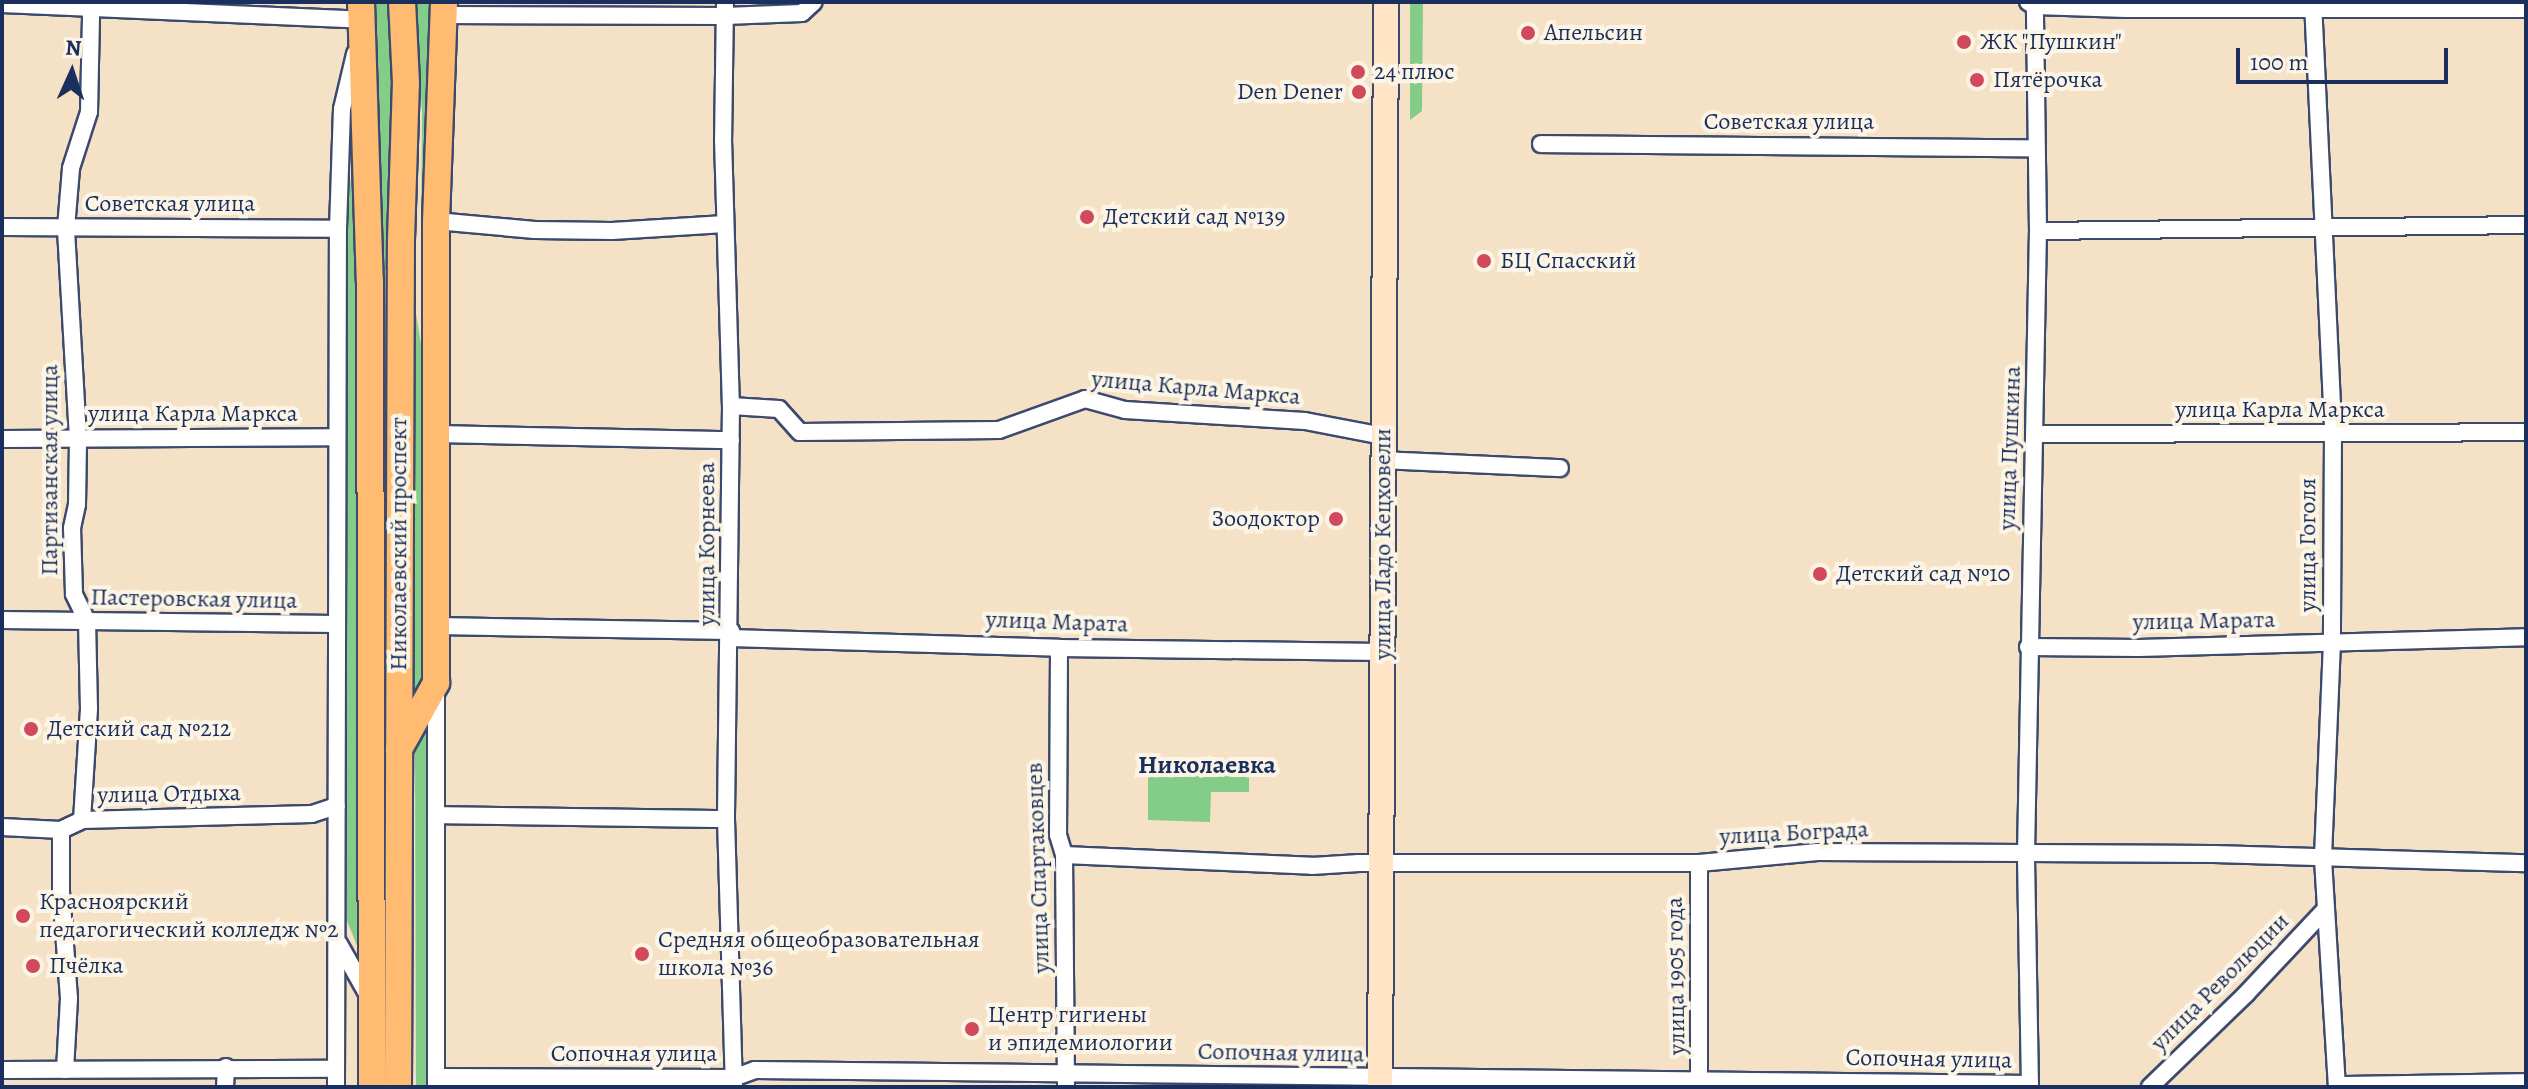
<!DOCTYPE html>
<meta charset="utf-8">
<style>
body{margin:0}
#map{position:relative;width:2528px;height:1089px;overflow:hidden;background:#f5e2c6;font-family:Alegreya,serif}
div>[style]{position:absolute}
.green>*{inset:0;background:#84cd88}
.roads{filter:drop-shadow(2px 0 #3c4a6e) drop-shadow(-2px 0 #3c4a6e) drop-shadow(0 2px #3c4a6e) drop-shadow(0 -2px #3c4a6e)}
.street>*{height:16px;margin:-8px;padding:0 8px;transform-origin:8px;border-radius:8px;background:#fff}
.secondary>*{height:24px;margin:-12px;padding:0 12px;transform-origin:12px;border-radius:12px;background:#ffe4c6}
.primary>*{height:26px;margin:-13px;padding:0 13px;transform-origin:13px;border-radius:13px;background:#febb71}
.dots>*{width:22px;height:22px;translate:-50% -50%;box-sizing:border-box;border:4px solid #fcf5e5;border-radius:50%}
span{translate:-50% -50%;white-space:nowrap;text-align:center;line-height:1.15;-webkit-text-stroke:8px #fcf5e5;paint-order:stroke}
.poi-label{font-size:24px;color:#1b2f5e}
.left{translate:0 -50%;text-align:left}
.right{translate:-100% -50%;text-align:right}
.street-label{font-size:24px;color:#1b2f5e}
.neighbourhood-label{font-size:26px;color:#1b2f5e;font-weight:700}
.frame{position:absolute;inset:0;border:4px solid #1b2f5e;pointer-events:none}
.north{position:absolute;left:32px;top:32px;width:80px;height:80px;-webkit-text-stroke:6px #fcf5e5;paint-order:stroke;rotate:3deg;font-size:22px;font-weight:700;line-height:32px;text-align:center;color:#1b2f5e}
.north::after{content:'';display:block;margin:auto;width:28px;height:36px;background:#1b2f5e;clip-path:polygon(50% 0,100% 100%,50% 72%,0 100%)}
.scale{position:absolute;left:2236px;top:48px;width:212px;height:36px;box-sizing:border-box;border:4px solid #1b2f5e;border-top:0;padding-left:10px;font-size:24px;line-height:28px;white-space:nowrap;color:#1b2f5e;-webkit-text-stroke:6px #fcf5e5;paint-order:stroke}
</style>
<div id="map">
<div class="green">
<div style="clip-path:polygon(376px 2px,393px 2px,390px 269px,380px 269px)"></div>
<div style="clip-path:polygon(416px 2px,436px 2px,427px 272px,421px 245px,422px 113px)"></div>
<div style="clip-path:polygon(1410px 2px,1423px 2px,1422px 111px,1410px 120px)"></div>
<div style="clip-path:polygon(353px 153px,358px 202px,358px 948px,347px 921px,347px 225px)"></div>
<div style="clip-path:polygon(412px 289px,424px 363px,424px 673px,418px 699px,406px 714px)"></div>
<div style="clip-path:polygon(427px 723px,426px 1087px,416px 1087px,415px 740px)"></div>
<div style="clip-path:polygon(1148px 759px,1249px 759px,1249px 792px,1211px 792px,1210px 822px,1148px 820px)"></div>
</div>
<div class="roads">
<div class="street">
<div style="left:725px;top:2px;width:137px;rotate:90.8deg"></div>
<div style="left:723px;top:139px;width:267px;rotate:88.3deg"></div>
<div style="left:731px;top:406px;width:413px;rotate:90.7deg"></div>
<div style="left:726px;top:819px;width:266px;rotate:88.3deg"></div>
<div style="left:2028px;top:2px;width:8px;rotate:30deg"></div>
<div style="left:2035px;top:6px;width:91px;rotate:1.9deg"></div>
<div style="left:2126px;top:9px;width:400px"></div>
<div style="left:2313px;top:2px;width:432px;rotate:87.3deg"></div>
<div style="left:2333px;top:434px;width:208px;rotate:90.3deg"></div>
<div style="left:2332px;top:642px;width:217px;rotate:92.4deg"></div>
<div style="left:2323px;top:859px;width:228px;rotate:86.5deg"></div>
<div style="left:2px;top:4px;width:361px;rotate:2.5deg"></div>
<div style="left:363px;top:20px;width:4px;rotate:104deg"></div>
<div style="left:444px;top:15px;width:281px;rotate:0.2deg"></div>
<div style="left:725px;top:16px;width:77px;rotate:-2.2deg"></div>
<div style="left:802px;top:13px;width:16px;rotate:-43deg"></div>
<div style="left:1541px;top:144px;width:495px;rotate:0.5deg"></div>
<div style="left:436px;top:221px;width:99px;rotate:5.2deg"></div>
<div style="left:535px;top:230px;width:77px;rotate:0.7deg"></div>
<div style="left:612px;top:231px;width:113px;rotate:-3.5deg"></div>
<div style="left:2px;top:227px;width:336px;rotate:0.3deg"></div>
<div style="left:2038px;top:231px;width:488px;rotate:-0.7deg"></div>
<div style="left:731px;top:406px;width:48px;rotate:3.6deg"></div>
<div style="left:779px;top:409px;width:31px;rotate:48deg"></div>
<div style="left:800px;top:432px;width:199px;rotate:-0.6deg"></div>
<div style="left:999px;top:430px;width:91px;rotate:-19.8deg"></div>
<div style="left:1085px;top:399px;width:41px;rotate:15.4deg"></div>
<div style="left:1125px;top:410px;width:180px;rotate:3.5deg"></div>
<div style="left:1305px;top:421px;width:79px;rotate:10.9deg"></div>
<div style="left:437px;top:434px;width:294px;rotate:1.2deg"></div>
<div style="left:2035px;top:434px;width:491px;rotate:-0.2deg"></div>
<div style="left:2px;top:439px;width:333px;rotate:-0.3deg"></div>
<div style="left:1383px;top:460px;width:177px;rotate:2.6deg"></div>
<div style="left:2px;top:620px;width:334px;rotate:0.7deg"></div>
<div style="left:438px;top:626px;width:293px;rotate:1deg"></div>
<div style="left:731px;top:631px;width:7px;rotate:98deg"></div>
<div style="left:730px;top:638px;width:329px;rotate:1.7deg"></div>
<div style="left:1059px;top:648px;width:323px;rotate:0.7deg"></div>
<div style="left:2028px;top:647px;width:111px;rotate:0.5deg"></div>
<div style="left:2139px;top:648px;width:387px;rotate:-1.6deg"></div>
<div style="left:1059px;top:648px;width:187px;rotate:90.3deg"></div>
<div style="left:1058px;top:835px;width:21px;rotate:73deg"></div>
<div style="left:1064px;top:855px;width:232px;rotate:89.5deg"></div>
<div style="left:436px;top:689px;width:396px;rotate:90deg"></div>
<div style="left:436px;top:815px;width:290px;rotate:0.8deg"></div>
<div style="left:2px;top:827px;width:59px;rotate:2.9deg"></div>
<div style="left:61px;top:830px;width:23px;rotate:-25deg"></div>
<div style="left:82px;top:820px;width:230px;rotate:-1.5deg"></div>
<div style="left:312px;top:814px;width:26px;rotate:-18deg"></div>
<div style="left:1064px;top:855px;width:248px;rotate:2.5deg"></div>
<div style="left:1312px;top:866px;width:47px;rotate:-3.7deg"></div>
<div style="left:1359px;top:863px;width:340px"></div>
<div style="left:1699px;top:863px;width:119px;rotate:-5.3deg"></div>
<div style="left:1817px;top:852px;width:397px;rotate:0.3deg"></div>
<div style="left:2214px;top:854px;width:312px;rotate:1.7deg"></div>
<div style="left:1699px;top:863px;width:224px;rotate:90deg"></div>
<div style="left:339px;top:944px;width:61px;rotate:60.5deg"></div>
<div style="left:2px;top:1070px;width:333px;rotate:-0.2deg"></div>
<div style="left:65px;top:1070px;width:72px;rotate:-86.8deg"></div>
<div style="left:69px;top:998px;width:106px;rotate:-94.3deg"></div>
<div style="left:61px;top:892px;width:62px;rotate:-90deg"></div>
<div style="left:61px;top:830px;width:23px;rotate:-25deg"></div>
<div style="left:82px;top:820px;width:111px;rotate:-86.4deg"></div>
<div style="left:89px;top:709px;width:88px;rotate:-91.3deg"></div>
<div style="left:87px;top:621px;width:30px;rotate:-116deg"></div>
<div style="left:74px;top:594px;width:66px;rotate:-91.7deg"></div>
<div style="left:72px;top:528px;width:24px;rotate:-78deg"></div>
<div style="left:77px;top:505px;width:67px;rotate:-89.1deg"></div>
<div style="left:78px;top:438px;width:210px;rotate:-93.3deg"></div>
<div style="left:66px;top:228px;width:60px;rotate:-85.2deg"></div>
<div style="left:71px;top:168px;width:59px;rotate:-72.2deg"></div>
<div style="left:89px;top:112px;width:99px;rotate:-88.8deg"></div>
<div style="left:91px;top:13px;width:12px;rotate:-110deg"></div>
<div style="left:436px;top:1077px;width:297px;rotate:0.2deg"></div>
<div style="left:733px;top:1078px;width:23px;rotate:-20deg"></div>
<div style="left:755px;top:1070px;width:1275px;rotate:0.63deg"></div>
<div style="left:2337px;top:1085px;width:189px;rotate:-0.9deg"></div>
<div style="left:225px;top:1087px;width:20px;rotate:-87deg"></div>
<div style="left:336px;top:1087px;width:858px;rotate:-89.87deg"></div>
<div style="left:338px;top:229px;width:120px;rotate:-88.1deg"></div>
<div style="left:342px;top:109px;width:57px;rotate:-76.7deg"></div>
<div style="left:2030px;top:1087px;width:233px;rotate:-91deg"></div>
<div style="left:2026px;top:854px;width:623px;rotate:-88.9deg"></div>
<div style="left:2038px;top:231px;width:229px;rotate:-90.8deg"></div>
<div style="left:2150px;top:1087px;width:134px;rotate:-44.1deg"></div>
<div style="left:2246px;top:994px;width:114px;rotate:-46.8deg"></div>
</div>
<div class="secondary">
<div style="left:1380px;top:1087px;width:1085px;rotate:-89.68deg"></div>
</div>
<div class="primary">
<div style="left:361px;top:2px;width:279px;rotate:88.2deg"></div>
<div style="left:370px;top:281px;width:806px;rotate:89.86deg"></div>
<div style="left:399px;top:749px;width:76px;rotate:-60.7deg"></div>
<div style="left:436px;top:683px;width:462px;rotate:-90deg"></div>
<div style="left:436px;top:221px;width:219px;rotate:-87.9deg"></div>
<div style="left:398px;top:1087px;width:847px;rotate:-89.8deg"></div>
<div style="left:401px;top:240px;width:157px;rotate:-88.2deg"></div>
<div style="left:406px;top:83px;width:81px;rotate:-92.8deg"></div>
</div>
</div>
<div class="dots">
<div style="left:1528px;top:33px;background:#d1495b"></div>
<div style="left:1964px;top:42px;background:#d1495b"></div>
<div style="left:1358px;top:72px;background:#d1495b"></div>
<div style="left:1977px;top:80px;background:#d1495b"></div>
<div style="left:1359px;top:92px;background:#d1495b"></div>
<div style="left:1087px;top:217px;background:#d1495b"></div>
<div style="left:1484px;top:261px;background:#d1495b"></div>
<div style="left:1336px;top:519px;background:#d1495b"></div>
<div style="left:1820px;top:574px;background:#d1495b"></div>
<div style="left:31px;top:729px;background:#d1495b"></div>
<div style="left:23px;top:916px;background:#d1495b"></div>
<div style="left:642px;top:954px;background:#d1495b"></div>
<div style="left:33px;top:966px;background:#d1495b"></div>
<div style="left:972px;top:1029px;background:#d1495b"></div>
</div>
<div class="poi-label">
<span class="left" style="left:1544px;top:33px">Апельсин</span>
<span class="left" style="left:1980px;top:42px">ЖК "Пушкин"</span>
<span class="left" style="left:1374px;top:72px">24 плюс</span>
<span class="left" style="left:1993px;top:80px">Пятёрочка</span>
<span class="right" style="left:1343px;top:92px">Den Dener</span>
<span class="left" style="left:1103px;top:217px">Детский сад №139</span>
<span class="left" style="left:1500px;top:261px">БЦ Спасский</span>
<span class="right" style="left:1320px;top:519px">Зоодоктор</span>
<span class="left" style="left:1836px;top:574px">Детский сад №10</span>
<span class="left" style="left:47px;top:729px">Детский сад №212</span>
<span class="left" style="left:39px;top:916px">Красноярский<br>педагогический колледж №2</span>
<span class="left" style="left:658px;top:954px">Средняя общеобразовательная<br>школа №36</span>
<span class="left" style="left:49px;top:966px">Пчёлка</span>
<span class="left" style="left:988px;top:1029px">Центр гигиены<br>и эпидемиологии</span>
</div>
<div class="street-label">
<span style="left:1789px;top:122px">Советская улица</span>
<span style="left:170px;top:204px">Советская улица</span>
<span style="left:1196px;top:388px;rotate:5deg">улица Карла Маркса</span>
<span style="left:2280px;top:410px">улица Карла Маркса</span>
<span style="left:193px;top:414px">улица Карла Маркса</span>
<span style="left:2010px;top:448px;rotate:-88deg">улица Пушкина</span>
<span style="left:50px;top:470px;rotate:-90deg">Партизанская улица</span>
<span style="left:399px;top:544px;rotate:-90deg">Николаевский проспект</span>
<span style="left:707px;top:544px;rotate:-90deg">улица Корнеева</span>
<span style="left:1383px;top:544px;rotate:-90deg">улица Ладо Кецховели</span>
<span style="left:2308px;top:545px;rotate:-90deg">улица Гоголя</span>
<span style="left:194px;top:599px;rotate:1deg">Пастеровская улица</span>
<span style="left:2204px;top:621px;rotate:-1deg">улица Марата</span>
<span style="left:1057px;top:622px;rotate:2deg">улица Марата</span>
<span style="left:169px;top:794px;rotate:-1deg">улица Отдыха</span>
<span style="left:1794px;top:833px;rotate:-3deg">улица Бограда</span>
<span style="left:1038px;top:868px;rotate:-92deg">улица Спартаковцев</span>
<span style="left:1676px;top:976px;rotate:-91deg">улица 1905 года</span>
<span style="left:2220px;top:982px;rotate:-45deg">улица Революции</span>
<span style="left:1281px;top:1053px;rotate:1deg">Сопочная улица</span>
<span style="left:634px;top:1054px">Сопочная улица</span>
<span style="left:1929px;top:1059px;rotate:1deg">Сопочная улица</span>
</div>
<div class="neighbourhood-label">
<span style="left:1207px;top:765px">Николаевка</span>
</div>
<div class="frame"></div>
<div class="north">N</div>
<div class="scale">100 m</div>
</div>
